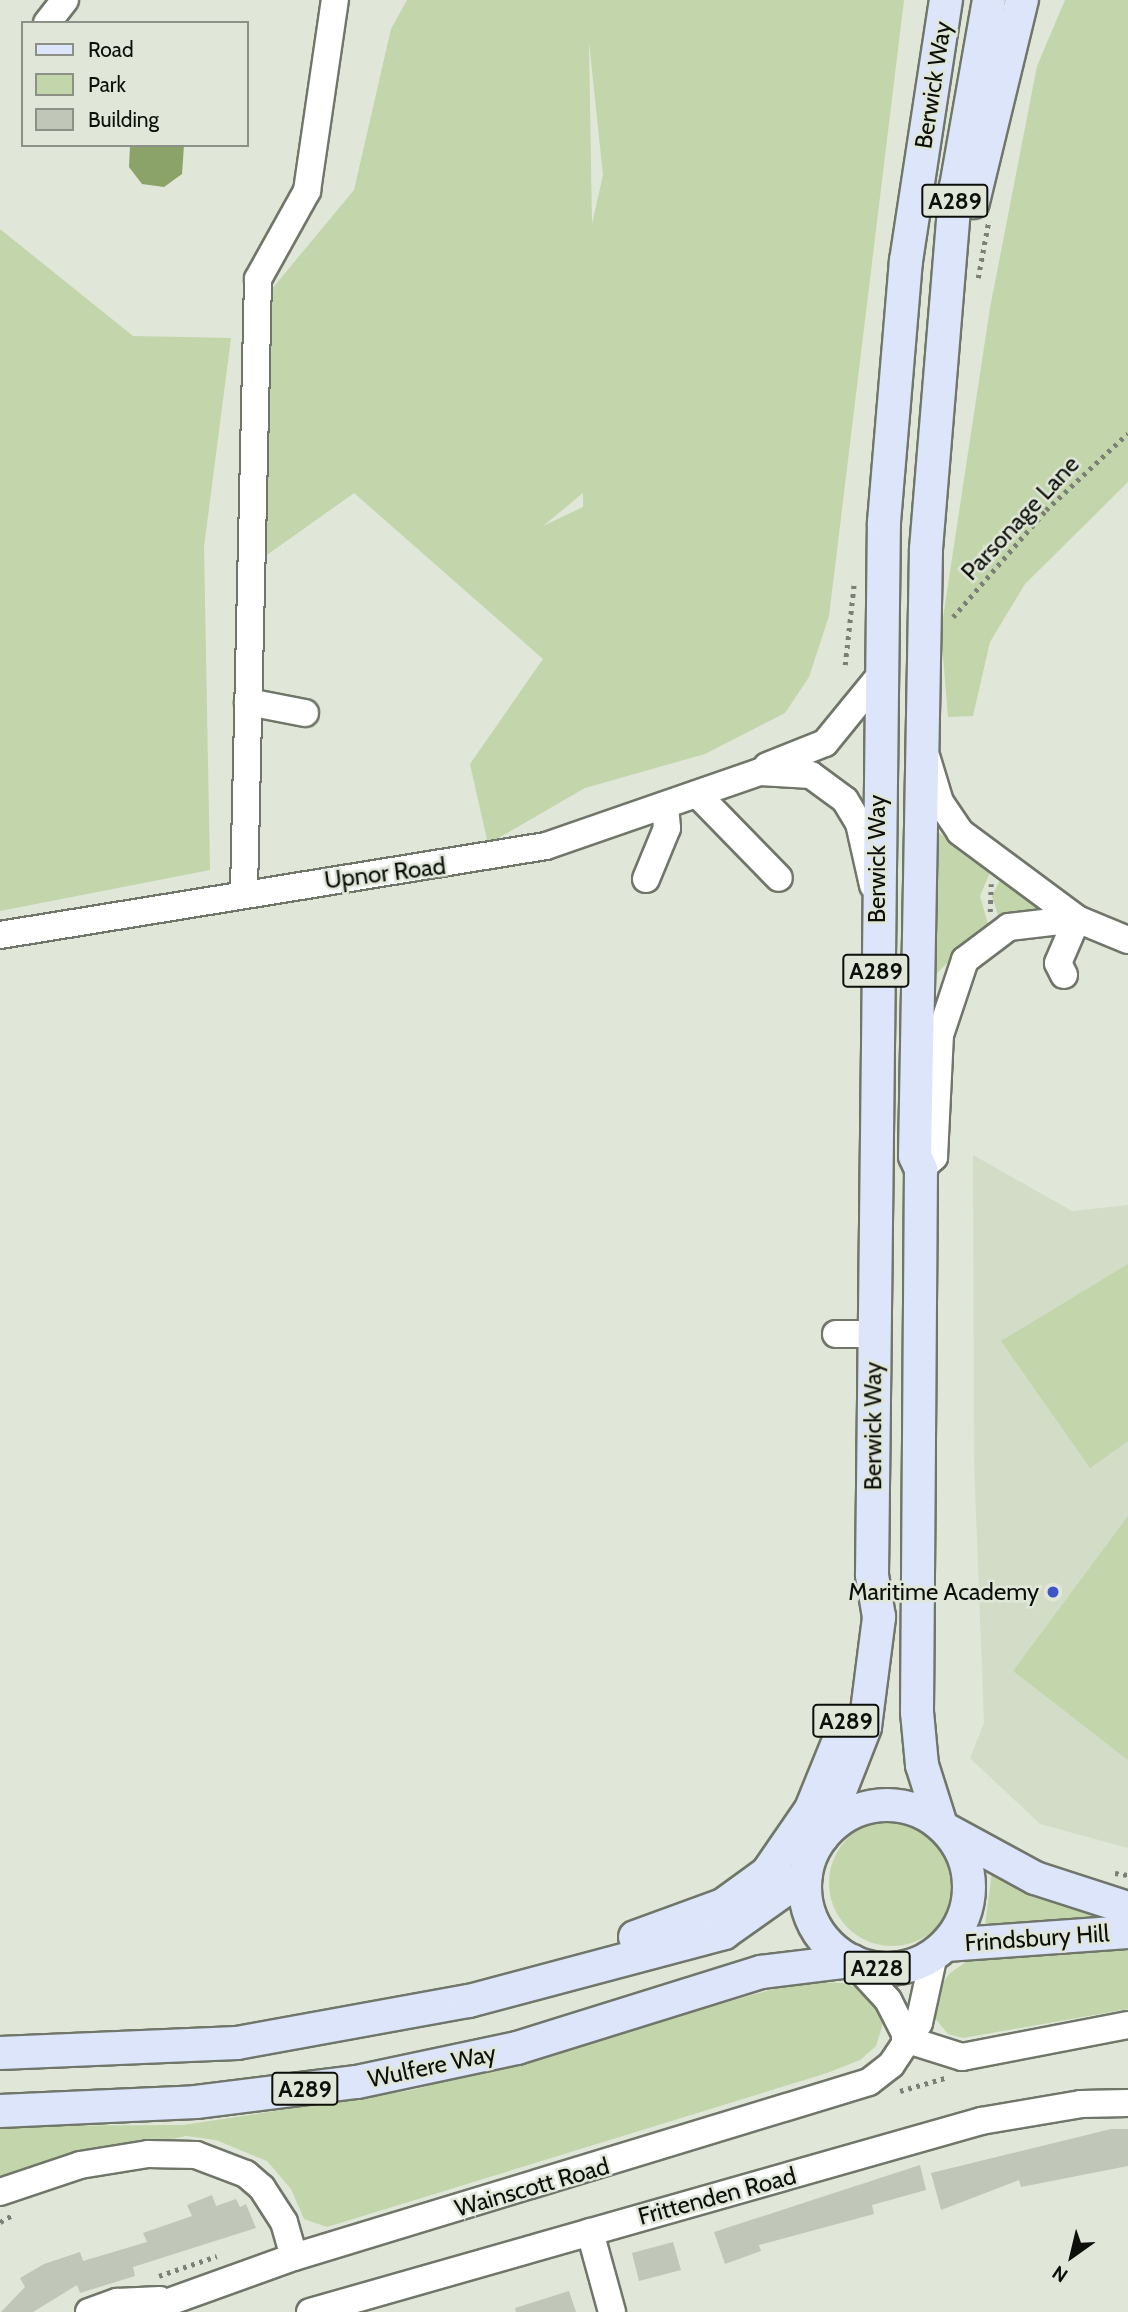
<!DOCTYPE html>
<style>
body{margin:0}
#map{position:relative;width:1128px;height:2312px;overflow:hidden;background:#e0e6d8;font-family:Cabin,sans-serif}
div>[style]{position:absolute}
.built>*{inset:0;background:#d3dcc7}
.green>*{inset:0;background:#c3d5aa}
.round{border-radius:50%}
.water>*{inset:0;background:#8ba268}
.building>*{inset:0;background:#c0c7b9}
.path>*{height:4.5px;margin-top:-2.25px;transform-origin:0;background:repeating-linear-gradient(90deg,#7b7f75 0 3.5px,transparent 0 8.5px)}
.roads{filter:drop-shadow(2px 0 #707669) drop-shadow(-2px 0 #707669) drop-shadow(0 2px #707669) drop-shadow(0 -2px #707669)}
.minor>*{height:26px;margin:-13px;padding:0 13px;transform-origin:13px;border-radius:13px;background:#fff}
.major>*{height:32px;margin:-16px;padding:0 16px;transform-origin:16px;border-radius:16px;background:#dde5fb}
.major>.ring{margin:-16px;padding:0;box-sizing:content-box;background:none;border:32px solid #dde5fb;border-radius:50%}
.dots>*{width:19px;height:19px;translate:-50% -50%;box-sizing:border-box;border:4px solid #e0e6d8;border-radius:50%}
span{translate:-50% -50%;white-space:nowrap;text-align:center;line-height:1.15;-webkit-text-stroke:5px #e0e6d8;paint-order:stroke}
.shield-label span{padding:2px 5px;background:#e0e6d8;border:2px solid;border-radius:5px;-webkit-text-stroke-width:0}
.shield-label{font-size:23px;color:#0d0f0a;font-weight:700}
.street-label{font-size:24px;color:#0d0f0a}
.poi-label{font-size:24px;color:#0d0f0a}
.right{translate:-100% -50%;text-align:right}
.legend{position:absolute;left:21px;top:21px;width:228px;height:126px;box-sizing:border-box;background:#e0e6d8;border:2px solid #8c9086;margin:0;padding:9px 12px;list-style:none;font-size:21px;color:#0d0f0a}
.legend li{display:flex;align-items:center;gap:14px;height:35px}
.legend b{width:35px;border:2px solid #8c9086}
.north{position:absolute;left:1037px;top:2221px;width:70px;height:70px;-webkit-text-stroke:5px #e0e6d8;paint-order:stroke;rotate:214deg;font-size:19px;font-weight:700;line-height:28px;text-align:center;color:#0d0f0a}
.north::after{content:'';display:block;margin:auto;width:24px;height:32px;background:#0d0f0a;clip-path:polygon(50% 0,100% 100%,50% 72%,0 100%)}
</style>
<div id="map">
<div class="built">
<div style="clip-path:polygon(973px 1155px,1072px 1211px,1128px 1205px,1128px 1848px,1040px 1824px,970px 1758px,984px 1723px,974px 1462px)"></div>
</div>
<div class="green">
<div style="clip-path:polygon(evenodd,407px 0,904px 0,829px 616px,809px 677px,785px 713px,705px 754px,585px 788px,488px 844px,470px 764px,543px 659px,354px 493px,264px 557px,271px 290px,354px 190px,391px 29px,407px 0,589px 42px,603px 175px,592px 224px,589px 43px,589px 42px,407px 0,583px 493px,583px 507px,543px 526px,583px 493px)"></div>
<div style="clip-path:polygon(1065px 0,1128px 0,1128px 482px,1025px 584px,990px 642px,973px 716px,948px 717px,941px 631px,990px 308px,1037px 66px)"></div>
<div style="clip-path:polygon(0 229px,133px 336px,231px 338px,204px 547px,210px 870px,0 911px)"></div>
<div style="clip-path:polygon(939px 833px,991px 870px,980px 896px,988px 924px,936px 974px)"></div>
<div style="clip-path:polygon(1002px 876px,1050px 907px,999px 918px,992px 896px)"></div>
<div style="clip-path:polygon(1128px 1264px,1128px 1441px,1090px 1468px,1001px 1341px)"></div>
<div style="clip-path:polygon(1128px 1516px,1128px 1760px,1013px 1671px)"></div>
<div class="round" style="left:829px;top:1820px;width:126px;height:126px"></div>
<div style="clip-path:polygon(992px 1872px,1041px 1897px,1106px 1918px,985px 1926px)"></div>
<div style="clip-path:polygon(1086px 1948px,1128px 1951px,1128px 2009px,963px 2038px,948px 2034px,934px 2017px,937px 1991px,949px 1974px,981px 1951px)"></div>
<div style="clip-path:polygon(799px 1982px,843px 1983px,867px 1991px,883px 2023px,876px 2046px,860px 2060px,827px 2073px,327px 2227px,304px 2219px,291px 2189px,267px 2161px,216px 2140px,186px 2136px,0 2176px,0 2126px,183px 2125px,413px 2090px)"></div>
</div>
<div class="water">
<div style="clip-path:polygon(130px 145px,184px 145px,182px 174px,164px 187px,142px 184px,129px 167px)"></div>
</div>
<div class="building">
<div style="clip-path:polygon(1111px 2129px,1128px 2129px,1128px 2166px,1021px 2187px,1019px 2180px,941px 2210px,931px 2173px)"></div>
<div style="clip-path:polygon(920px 2165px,926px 2190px,872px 2205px,874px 2214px,759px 2245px,761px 2251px,725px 2264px,714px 2232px)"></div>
<div style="clip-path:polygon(212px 2195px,216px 2206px,236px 2199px,240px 2207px,246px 2204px,256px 2228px,133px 2267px,135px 2276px,80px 2293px,77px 2285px,33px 2312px,1px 2312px,25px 2287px,20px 2278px,44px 2264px,80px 2252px,83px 2261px,147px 2242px,143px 2233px,192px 2216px,187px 2205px)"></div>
<div style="clip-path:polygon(673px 2242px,681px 2270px,639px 2281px,632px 2253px)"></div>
<div style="clip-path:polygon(569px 2291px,576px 2312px,516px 2312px,515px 2308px)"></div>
</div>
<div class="path">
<div style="left:978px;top:278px;width:55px;rotate:-79.5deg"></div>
<div style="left:953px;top:617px;width:142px;rotate:-49deg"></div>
<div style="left:1046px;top:510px;width:112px;rotate:-43.2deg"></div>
<div style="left:845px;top:665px;width:81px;rotate:-83.7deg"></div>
<div style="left:990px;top:912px;width:28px;rotate:-88deg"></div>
<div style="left:1115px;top:1873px;width:13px;rotate:9deg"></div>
<div style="left:900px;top:2091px;width:47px;rotate:-16.1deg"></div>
<div style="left:0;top:2222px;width:13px;rotate:-29deg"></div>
<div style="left:159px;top:2276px;width:61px;rotate:-19deg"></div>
</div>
<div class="roads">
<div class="minor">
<div style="left:47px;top:23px;width:29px;rotate:-52deg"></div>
<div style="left:248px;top:702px;width:58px;rotate:10.9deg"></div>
<div style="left:927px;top:759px;width:45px;rotate:73.2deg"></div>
<div style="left:940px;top:802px;width:36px;rotate:56deg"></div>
<div style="left:960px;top:832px;width:146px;rotate:36.6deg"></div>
<div style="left:1077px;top:919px;width:55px;rotate:22.4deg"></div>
<div style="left:767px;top:766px;width:62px;rotate:-21.6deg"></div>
<div style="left:825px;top:743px;width:84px;rotate:-50.8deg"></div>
<div style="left:697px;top:794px;width:117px;rotate:45.7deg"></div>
<div style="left:646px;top:879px;width:55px;rotate:-67.6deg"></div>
<div style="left:667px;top:828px;width:21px;rotate:-95deg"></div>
<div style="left:244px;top:891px;width:612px;rotate:-88.69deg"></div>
<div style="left:258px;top:279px;width:101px;rotate:-60.9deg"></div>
<div style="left:307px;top:191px;width:193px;rotate:-81.7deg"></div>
<div style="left:0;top:935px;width:553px;rotate:-9.26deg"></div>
<div style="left:546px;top:846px;width:226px;rotate:-19.1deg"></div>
<div style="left:760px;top:772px;width:51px;rotate:3.4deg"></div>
<div style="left:811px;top:775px;width:42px;rotate:36.3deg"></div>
<div style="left:845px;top:800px;width:27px;rotate:59deg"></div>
<div style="left:859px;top:823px;width:64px;rotate:77.3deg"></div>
<div style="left:1064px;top:975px;width:13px;rotate:-117deg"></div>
<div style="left:1058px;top:963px;width:48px;rotate:-66.6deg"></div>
<div style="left:921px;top:1169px;width:18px;rotate:-43deg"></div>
<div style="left:934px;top:1157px;width:122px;rotate:-87.2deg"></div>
<div style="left:940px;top:1035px;width:79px;rotate:-71.6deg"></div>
<div style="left:965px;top:960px;width:55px;rotate:-36.9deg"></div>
<div style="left:1009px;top:927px;width:68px;rotate:-6.7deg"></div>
<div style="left:836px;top:1334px;width:37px"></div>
<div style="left:852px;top:1961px;width:53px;rotate:47.3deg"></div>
<div style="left:888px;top:2000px;width:39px;rotate:63deg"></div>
<div style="left:905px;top:2039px;width:60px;rotate:17.5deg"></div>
<div style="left:962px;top:2057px;width:169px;rotate:-10.9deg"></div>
<div style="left:0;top:2192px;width:84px;rotate:-18.6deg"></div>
<div style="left:80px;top:2165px;width:69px;rotate:-9.2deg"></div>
<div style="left:148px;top:2154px;width:48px;rotate:1.2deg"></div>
<div style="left:196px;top:2155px;width:53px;rotate:20.8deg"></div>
<div style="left:246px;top:2174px;width:21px;rotate:41deg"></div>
<div style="left:262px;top:2188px;width:40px;rotate:57.1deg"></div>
<div style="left:284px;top:2222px;width:36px;rotate:74deg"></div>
<div style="left:590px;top:2232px;width:83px;rotate:74.6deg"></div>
<div style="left:89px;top:2312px;width:30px;rotate:-20deg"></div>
<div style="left:117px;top:2302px;width:43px;rotate:-2.7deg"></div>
<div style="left:141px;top:2312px;width:163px;rotate:-19.8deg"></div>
<div style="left:294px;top:2257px;width:601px;rotate:-16.93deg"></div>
<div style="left:869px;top:2082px;width:28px;rotate:-38deg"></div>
<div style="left:891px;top:2065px;width:50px;rotate:-56.3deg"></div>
<div style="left:919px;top:2023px;width:71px;rotate:-77.7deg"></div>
<div style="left:310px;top:2312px;width:698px;rotate:-15.89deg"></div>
<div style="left:981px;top:2121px;width:101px;rotate:-9.6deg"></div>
<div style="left:1081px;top:2104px;width:47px;rotate:-1.2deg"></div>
</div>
<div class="major">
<div style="left:973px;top:202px;width:208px;rotate:-76.4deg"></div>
<div class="ring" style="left:805px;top:1805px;width:132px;height:132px"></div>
<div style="left:941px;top:1825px;width:63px;rotate:-107.6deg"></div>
<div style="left:922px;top:1765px;width:53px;rotate:-95.4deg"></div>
<div style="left:917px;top:1712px;width:543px;rotate:-89.58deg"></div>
<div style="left:921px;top:1169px;width:14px;rotate:-115deg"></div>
<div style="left:915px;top:1156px;width:607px;rotate:-88.96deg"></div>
<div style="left:926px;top:549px;width:363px;rotate:-85.3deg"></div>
<div style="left:956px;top:187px;width:190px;rotate:-80deg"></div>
<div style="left:947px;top:1830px;width:100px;rotate:28.6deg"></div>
<div style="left:1035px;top:1878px;width:98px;rotate:17.9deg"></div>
<div style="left:822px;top:1837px;width:118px;rotate:-68.6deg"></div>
<div style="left:865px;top:1727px;width:111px;rotate:-82.7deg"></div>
<div style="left:879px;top:1617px;width:43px;rotate:-99.5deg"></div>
<div style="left:872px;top:1575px;width:1053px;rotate:-89.35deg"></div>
<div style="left:884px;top:522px;width:262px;rotate:-85.2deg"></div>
<div style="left:906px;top:261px;width:264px;rotate:-81.3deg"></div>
<div style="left:635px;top:1937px;width:94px;rotate:-20deg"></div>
<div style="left:723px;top:1905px;width:54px;rotate:-36deg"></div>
<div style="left:767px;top:1873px;width:78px;rotate:-55.5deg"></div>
<div style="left:811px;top:1809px;width:85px;rotate:-67.9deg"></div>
<div style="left:946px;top:1945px;width:182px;rotate:-4.1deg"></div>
<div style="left:0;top:2053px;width:237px;rotate:-2.4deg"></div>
<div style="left:237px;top:2043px;width:236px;rotate:-10.3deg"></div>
<div style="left:469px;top:2001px;width:264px;rotate:-14.9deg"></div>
<div style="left:724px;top:1933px;width:100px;rotate:-35.3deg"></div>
<div style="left:0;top:2111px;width:196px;rotate:-2.6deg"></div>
<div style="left:196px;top:2102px;width:162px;rotate:-7.1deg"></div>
<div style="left:357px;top:2082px;width:164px;rotate:-12deg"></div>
<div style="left:517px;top:2048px;width:256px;rotate:-17.3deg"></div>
<div style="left:761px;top:1972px;width:92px;rotate:-6.9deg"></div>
</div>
</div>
<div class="dots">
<div style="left:1053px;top:1592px;background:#4054c7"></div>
</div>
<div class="shield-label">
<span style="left:955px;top:201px">A289</span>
<span style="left:876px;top:971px">A289</span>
<span style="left:846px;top:1721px">A289</span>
<span style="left:877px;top:1968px">A228</span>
<span style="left:305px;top:2089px">A289</span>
</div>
<div class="street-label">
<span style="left:933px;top:85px;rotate:-81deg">Berwick Way</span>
<span style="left:1020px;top:518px;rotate:-47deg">Parsonage Lane</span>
<span style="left:877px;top:859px;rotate:-90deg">Berwick Way</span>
<span style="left:385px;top:873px;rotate:-7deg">Upnor Road</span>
<span style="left:873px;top:1426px;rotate:-90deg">Berwick Way</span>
<span style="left:1037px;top:1938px;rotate:-4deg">Frindsbury Hill</span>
<span style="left:432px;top:2066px;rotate:-12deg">Wulfere Way</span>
<span style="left:532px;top:2187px;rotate:-16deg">Wainscott Road</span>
<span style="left:717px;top:2196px;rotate:-15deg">Frittenden Road</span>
</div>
<div class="poi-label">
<span class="right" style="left:1039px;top:1592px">Maritime Academy</span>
</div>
<ul class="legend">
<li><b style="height:9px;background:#dde5fb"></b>Road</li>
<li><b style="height:19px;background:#c3d5aa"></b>Park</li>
<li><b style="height:19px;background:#c0c7b9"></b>Building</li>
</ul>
<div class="north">N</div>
</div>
